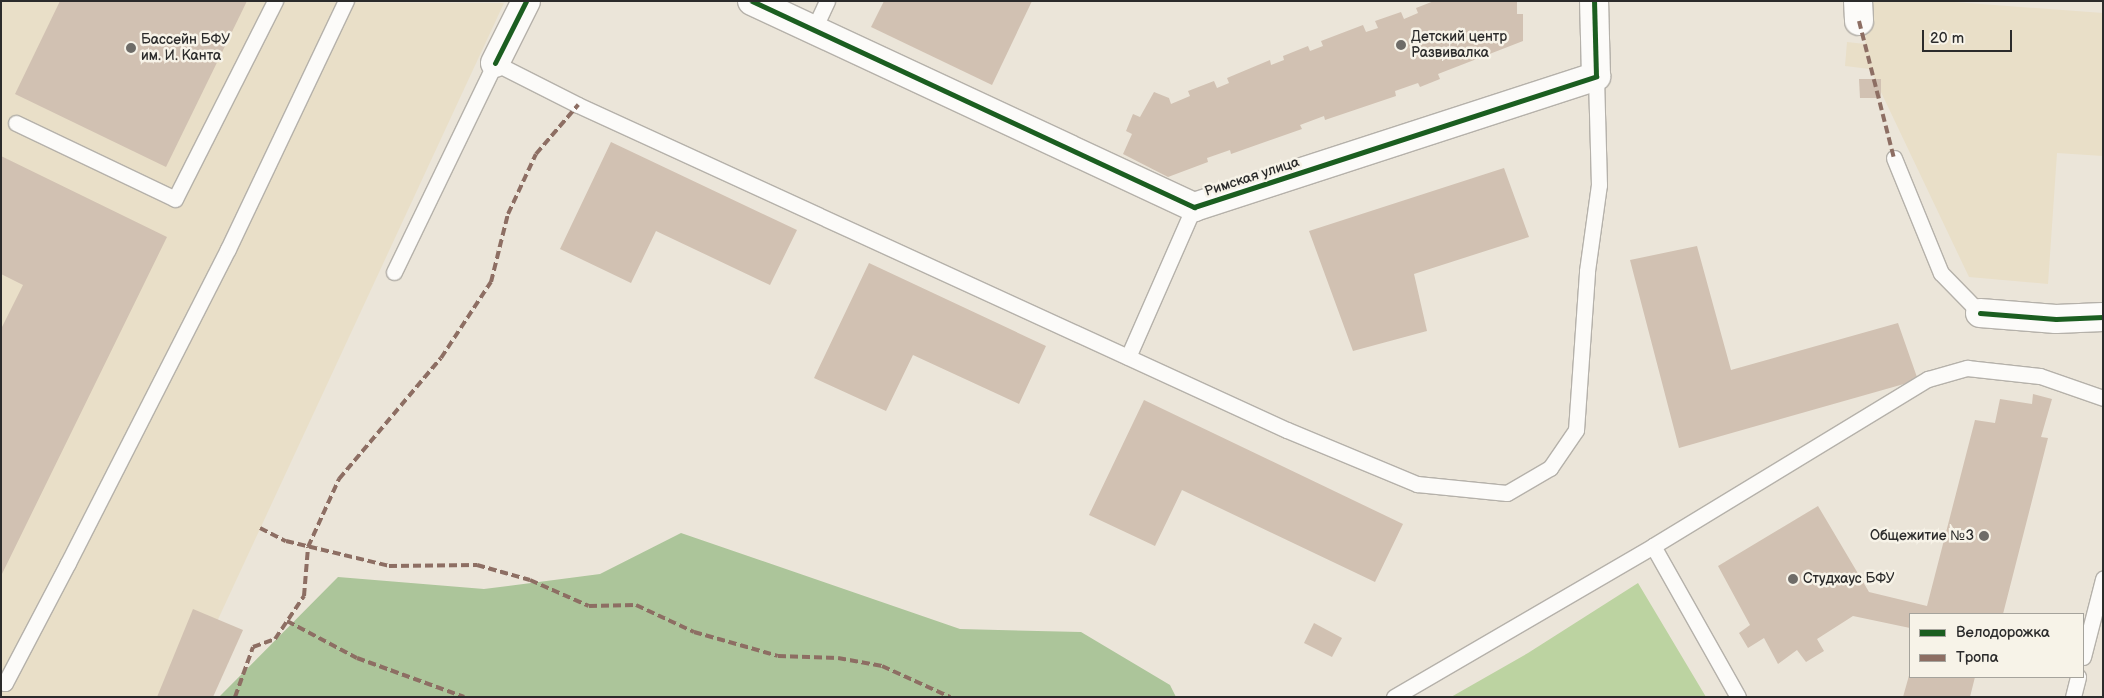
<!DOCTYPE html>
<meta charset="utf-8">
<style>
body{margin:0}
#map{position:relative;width:2104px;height:698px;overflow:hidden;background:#ebe5d9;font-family:"Balsamiq Sans",sans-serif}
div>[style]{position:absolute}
.built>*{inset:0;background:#e9dfc8}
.green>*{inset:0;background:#bcd3a1}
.forest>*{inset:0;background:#acc59a}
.building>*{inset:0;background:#d1c1b2}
.roads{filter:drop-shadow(1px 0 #b5b1aa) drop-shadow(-1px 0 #b5b1aa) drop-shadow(0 1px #b5b1aa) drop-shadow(0 -1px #b5b1aa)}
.service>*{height:15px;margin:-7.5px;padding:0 7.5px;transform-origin:7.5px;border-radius:7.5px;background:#fcfbf9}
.minor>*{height:28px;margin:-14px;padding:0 14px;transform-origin:14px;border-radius:14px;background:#fcfbf9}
.quiet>*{height:4px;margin-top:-2px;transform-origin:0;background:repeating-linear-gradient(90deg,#8d6e63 0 8px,transparent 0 12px)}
.cycleway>*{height:5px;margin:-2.5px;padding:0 2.5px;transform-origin:2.5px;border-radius:2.5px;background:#1b5e20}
.dots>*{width:14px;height:14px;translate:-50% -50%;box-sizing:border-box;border:2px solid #f7f3e8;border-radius:50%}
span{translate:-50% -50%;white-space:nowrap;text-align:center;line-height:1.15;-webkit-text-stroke:5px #f7f3e8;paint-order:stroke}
.poi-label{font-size:14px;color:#2b2b2b}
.left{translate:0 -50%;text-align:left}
.right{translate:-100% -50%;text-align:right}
.street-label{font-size:14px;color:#2b2b2b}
.frame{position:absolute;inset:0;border:2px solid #2b2b2b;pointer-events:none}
.legend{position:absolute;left:1909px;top:613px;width:175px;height:65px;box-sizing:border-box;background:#f7f3e8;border:1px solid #a5a39c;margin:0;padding:6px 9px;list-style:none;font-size:15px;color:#2b2b2b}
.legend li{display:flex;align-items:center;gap:10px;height:25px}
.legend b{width:25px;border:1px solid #a5a39c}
.scale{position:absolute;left:1922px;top:30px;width:90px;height:22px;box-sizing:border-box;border:2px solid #2b2b2b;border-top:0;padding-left:6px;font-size:15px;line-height:18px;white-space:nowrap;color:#2b2b2b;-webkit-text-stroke:4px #f7f3e8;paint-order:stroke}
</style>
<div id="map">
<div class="built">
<div style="clip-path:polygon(1px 1px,504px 3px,182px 697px,1px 697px)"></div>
<div style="clip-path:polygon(1844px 1px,1941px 1px,2103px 13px,2103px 156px,2057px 153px,2048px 284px,1969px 277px,1870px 69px,1845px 66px,1847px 42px,1865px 44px,1867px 14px,1843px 12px)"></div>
</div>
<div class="green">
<div style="clip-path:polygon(1638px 583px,1706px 697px,1451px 697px,1528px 653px)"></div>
</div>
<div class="forest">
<div style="clip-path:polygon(681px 533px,960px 629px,1081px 632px,1170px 685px,1176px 697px,219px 697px,338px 577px,484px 589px,600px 574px)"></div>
</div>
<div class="building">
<div style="clip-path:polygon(60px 1px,247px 1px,166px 167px,15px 94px)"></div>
<div style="clip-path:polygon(884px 1px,1032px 1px,992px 85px,871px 27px)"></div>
<div style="clip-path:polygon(1434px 1px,1517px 1px,1517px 14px,1523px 14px,1523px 41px,1438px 74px,1440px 79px,1420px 87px,1418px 83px,1395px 91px,1396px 96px,1325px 120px,1324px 116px,1300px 125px,1302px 129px,1231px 154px,1230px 150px,1207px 158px,1208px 162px,1168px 177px,1123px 154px,1132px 134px,1126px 131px,1133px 114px,1140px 117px,1154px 92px,1169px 98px,1171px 104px,1190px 96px,1188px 91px,1214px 81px,1217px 88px,1229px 83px,1227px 78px,1270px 60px,1271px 65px,1284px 60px,1283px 56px,1308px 46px,1310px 51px,1323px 46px,1321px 41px,1363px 25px,1366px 32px,1378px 28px,1375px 21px,1401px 12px,1404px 19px,1418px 13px,1416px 8px)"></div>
<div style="clip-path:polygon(1859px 79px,1881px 79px,1881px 98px,1860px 98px)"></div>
<div style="clip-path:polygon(611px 142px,797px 230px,770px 285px,656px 231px,631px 283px,560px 249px)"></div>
<div style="clip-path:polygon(1px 156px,167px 237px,1px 576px,1px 329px,23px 285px,1px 274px)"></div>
<div style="clip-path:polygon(1504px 168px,1529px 237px,1414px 274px,1427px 331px,1353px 351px,1309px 231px)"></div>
<div style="clip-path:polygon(1697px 246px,1731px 370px,1898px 323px,1918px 380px,1679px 448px,1630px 260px)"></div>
<div style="clip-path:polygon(869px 263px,1046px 346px,1019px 404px,913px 355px,886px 411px,814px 378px)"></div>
<div style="clip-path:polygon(2033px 394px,2052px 399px,2041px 437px,2048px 438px,2003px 614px,1910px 614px,1910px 628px,1853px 616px,1817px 639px,1824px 651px,1806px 662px,1797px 650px,1778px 664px,1764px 638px,1748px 648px,1739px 633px,1750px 625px,1718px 566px,1818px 506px,1869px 592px,1927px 606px,1975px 420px,1995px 423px,2000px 399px,2032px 404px)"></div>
<div style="clip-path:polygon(1144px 400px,1403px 524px,1375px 582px,1182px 490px,1155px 546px,1089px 515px)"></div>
<div style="clip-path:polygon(193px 609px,243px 630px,213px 697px,157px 697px)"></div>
<div style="clip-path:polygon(1314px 623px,1342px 638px,1332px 657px,1304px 643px)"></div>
<div style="clip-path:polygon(1910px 672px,1910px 677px,1975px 677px,1970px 697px,1903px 697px)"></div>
</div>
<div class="roads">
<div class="service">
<div style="left:813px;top:31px;width:33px;rotate:-65deg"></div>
<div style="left:16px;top:123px;width:176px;rotate:25.5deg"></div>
<div style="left:175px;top:199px;width:222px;rotate:-63.2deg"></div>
<div style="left:1894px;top:158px;width:124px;rotate:67.8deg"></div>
<div style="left:1941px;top:273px;width:56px;rotate:45.7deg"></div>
<div style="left:394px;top:272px;width:232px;rotate:-64.2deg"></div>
<div style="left:495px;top:63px;width:93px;rotate:26.8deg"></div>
<div style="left:578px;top:105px;width:780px;rotate:24.63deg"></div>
<div style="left:1287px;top:430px;width:141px;rotate:22.6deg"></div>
<div style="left:1417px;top:484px;width:90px;rotate:5.7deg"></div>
<div style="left:1507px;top:493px;width:50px;rotate:-30.2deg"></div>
<div style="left:1550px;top:468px;width:46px;rotate:-55.6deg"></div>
<div style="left:1576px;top:430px;width:159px;rotate:-86deg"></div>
<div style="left:1587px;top:271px;width:87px;rotate:-82.1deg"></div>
<div style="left:1599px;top:185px;width:109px;rotate:-91.6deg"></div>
<div style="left:1128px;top:357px;width:164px;rotate:-66.3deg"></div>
<div style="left:1653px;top:546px;width:173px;rotate:60.6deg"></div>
<div style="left:2083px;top:657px;width:81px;rotate:-75.6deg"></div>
<div style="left:1px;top:682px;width:4px;rotate:14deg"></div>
<div style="left:5px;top:683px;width:136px;rotate:-62.3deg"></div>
<div style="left:68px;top:563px;width:352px;rotate:-63deg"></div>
<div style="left:228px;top:249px;width:275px;rotate:-64.6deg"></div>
<div style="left:1394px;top:697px;width:300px;rotate:-30.2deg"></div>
<div style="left:1653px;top:546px;width:322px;rotate:-31.3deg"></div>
<div style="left:1928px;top:379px;width:41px;rotate:-15.8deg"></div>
<div style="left:1967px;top:368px;width:73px;rotate:6.3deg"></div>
<div style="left:2040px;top:376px;width:67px;rotate:19.2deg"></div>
<div style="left:2073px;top:697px;width:21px;rotate:-76deg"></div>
</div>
<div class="minor">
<div style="left:752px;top:1px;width:488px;rotate:25deg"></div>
<div style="left:1194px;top:207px;width:423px;rotate:-18deg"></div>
<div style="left:1596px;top:76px;width:75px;rotate:-91.5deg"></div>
<div style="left:1858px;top:1px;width:20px;rotate:87deg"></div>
<div style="left:495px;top:63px;width:69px;rotate:-63.4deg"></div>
<div style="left:1980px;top:313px;width:76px;rotate:4.5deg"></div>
<div style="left:2056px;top:319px;width:47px;rotate:-2.4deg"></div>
</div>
</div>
<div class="quiet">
<div style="left:1859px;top:21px;width:141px;rotate:75.7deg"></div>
<div style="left:260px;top:528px;width:29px;rotate:27deg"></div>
<div style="left:286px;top:541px;width:106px;rotate:13.6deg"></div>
<div style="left:389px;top:566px;width:88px;rotate:-0.7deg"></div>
<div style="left:477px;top:565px;width:55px;rotate:15.8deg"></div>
<div style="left:530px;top:580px;width:64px;rotate:23.8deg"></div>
<div style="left:589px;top:606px;width:47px;rotate:-1.2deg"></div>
<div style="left:636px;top:605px;width:64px;rotate:25deg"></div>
<div style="left:694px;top:632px;width:87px;rotate:15.9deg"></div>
<div style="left:778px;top:656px;width:60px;rotate:1.9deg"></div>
<div style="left:838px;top:658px;width:45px;rotate:10.3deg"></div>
<div style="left:882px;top:666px;width:75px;rotate:24.5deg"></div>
<div style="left:287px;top:621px;width:79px;rotate:27.9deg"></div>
<div style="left:357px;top:658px;width:114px;rotate:20deg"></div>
<div style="left:235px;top:697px;width:53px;rotate:-70.2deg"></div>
<div style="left:253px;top:647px;width:23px;rotate:-20deg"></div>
<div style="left:275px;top:639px;width:52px;rotate:-56deg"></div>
<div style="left:304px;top:596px;width:49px;rotate:-85.3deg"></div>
<div style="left:308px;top:547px;width:75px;rotate:-65.5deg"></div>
<div style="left:339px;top:479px;width:158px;rotate:-49.9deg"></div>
<div style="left:441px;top:358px;width:91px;rotate:-56.7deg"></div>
<div style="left:491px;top:282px;width:70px;rotate:-76deg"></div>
<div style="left:508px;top:214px;width:66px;rotate:-65deg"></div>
<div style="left:536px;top:154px;width:65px;rotate:-49.4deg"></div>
</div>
<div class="cycleway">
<div style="left:752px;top:1px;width:488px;rotate:25deg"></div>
<div style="left:1194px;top:207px;width:423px;rotate:-18deg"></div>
<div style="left:1596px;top:76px;width:75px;rotate:-91.5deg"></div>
<div style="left:495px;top:63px;width:69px;rotate:-63.4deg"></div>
<div style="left:1980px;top:313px;width:76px;rotate:4.5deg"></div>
<div style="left:2056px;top:319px;width:47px;rotate:-2.4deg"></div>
</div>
<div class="dots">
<div style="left:1401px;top:45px;background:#6e6c68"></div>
<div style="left:131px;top:48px;background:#6e6c68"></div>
<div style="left:1984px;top:536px;background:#6e6c68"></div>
<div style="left:1793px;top:579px;background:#6e6c68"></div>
</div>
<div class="poi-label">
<span class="left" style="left:1411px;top:45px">Детский центр<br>Развивалка</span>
<span class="left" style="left:141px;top:48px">Басcейн БФУ<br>им. И. Канта</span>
<span class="right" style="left:1974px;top:536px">Общежитие №3</span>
<span class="left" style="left:1803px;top:579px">Студхаус БФУ</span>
</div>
<div class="street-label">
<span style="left:1252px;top:177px;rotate:-18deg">Римская улица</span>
</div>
<div class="frame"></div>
<ul class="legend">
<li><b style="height:6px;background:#1b5e20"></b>Велодорожка</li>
<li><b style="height:6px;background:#8d6e63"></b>Тропа</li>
</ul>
<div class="scale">20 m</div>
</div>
